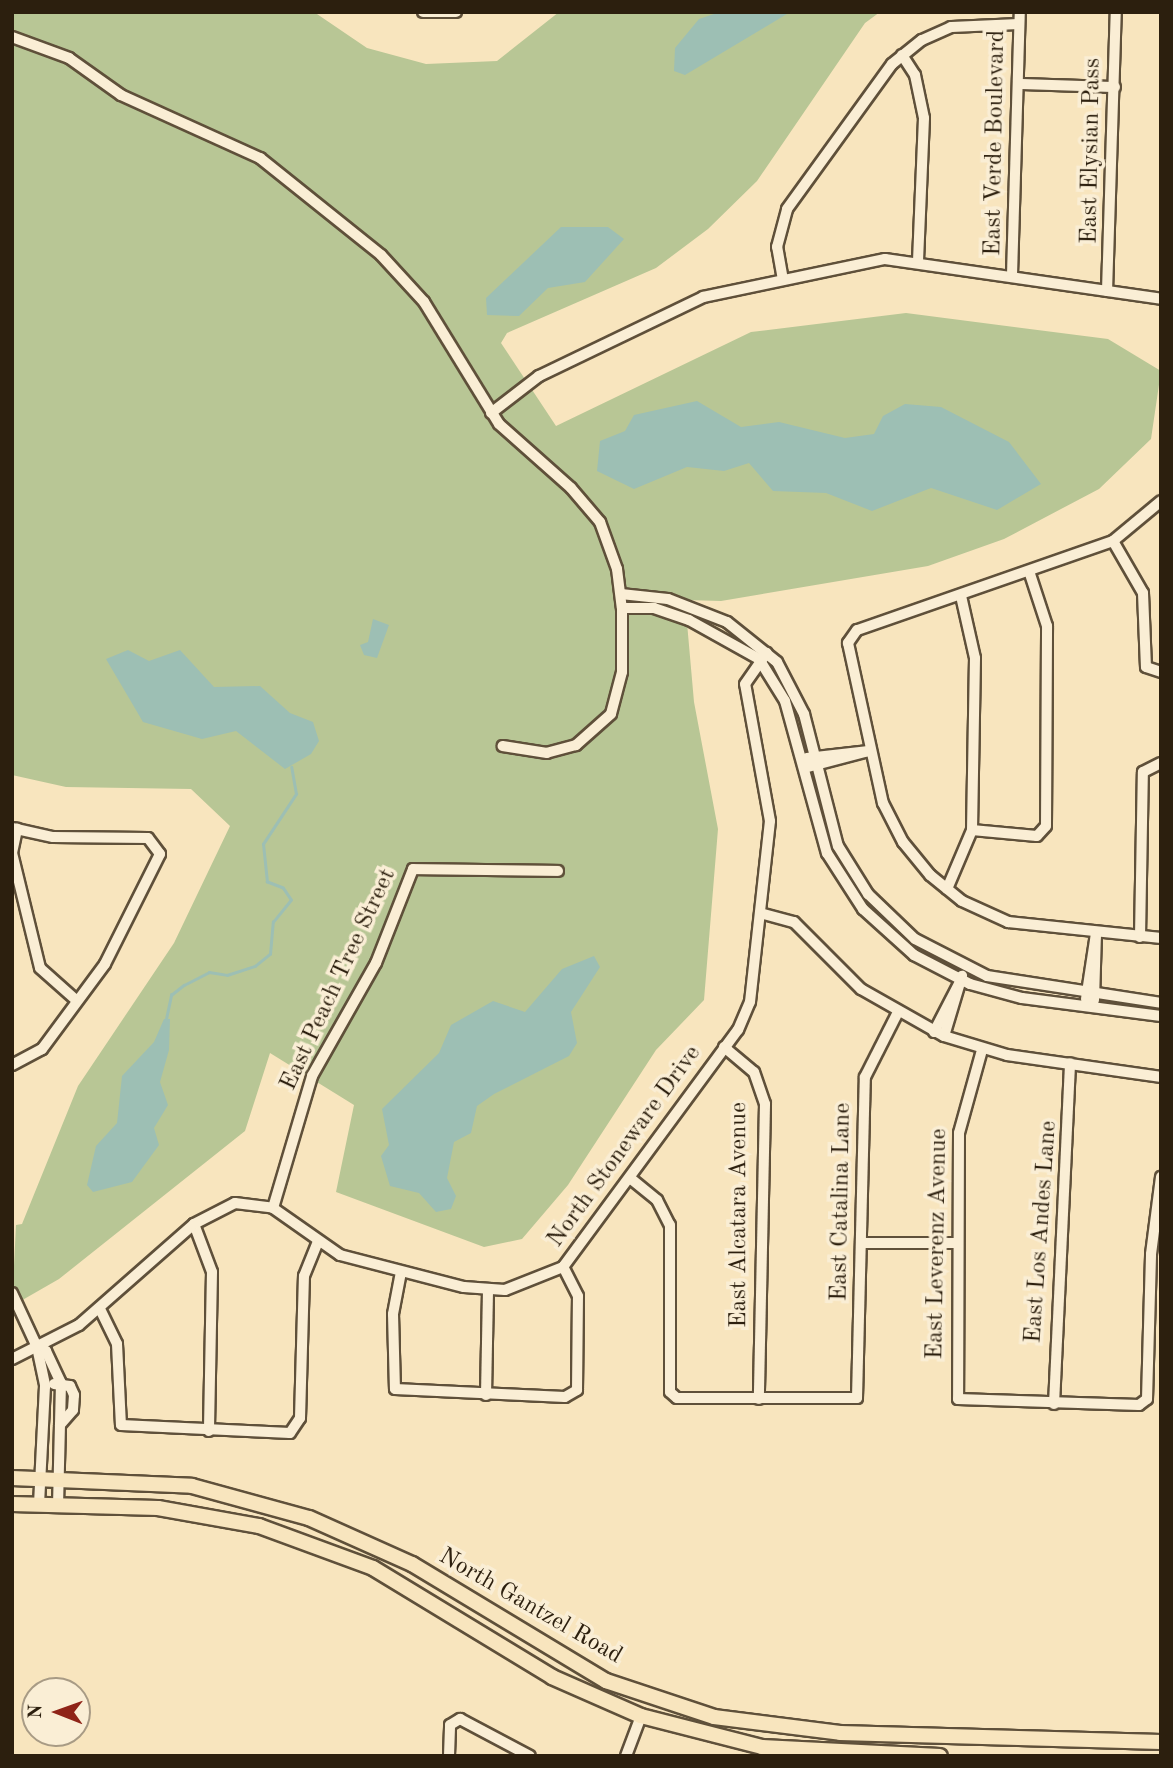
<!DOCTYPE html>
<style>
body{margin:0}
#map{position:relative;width:1173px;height:1768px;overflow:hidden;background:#f8e5be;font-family:"Old Standard TT",serif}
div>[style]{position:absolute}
.green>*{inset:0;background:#b8c695}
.water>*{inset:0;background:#9dbfb4}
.stream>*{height:2.5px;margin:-1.25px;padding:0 1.25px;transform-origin:1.25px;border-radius:1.25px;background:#9dbfb4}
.roads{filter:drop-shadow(2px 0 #5f503a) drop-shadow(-2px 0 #5f503a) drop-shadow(0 2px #5f503a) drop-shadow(0 -2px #5f503a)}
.minor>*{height:10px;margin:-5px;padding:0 5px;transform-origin:5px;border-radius:5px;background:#faeed5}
.major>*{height:14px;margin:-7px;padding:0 7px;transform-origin:7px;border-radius:7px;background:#f8e5be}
span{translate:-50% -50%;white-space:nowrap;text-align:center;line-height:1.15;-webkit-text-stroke:7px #faeed5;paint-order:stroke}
.street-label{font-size:24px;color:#2c1f0e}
.frame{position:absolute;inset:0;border:14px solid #2c1f0e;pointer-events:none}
.north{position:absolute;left:21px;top:1677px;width:70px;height:70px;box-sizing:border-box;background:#faeed5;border:2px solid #a89b85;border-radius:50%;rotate:271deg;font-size:19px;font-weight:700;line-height:28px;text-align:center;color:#2c1f0e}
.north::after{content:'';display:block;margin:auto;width:24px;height:32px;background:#8f2418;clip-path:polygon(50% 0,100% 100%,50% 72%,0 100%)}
</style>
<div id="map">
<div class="green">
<div style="clip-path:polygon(12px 12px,314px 12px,367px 48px,426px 64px,497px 61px,559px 12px,880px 12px,865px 23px,757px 181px,708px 229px,656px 268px,507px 333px,501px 343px,556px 426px,751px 332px,906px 313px,1108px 339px,1161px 371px,1151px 439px,1099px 489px,1004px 539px,928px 566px,721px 601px,685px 600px,694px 702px,718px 829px,704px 1000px,656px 1050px,568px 1185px,522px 1239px,484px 1247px,336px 1192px,354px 1105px,270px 1053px,245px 1131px,59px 1279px,12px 1306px,16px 1225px,22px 1224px,78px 1086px,174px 943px,230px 826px,191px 789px,66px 787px,12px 775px)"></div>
</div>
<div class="water">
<div style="clip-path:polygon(720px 12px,809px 12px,787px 14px,685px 75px,674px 71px,675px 48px,699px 19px)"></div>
<div style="clip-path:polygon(561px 227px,608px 227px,624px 239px,585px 282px,548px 288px,519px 316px,487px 315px,486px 298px)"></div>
<div style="clip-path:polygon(697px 401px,741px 427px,779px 422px,845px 438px,874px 434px,883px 416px,905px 404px,941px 407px,1009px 442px,1041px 484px,997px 510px,931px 488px,872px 511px,826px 493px,773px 491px,749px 463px,724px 471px,687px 467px,634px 489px,597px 471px,600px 441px,625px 431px,634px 415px)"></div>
<div style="clip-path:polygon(373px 619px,389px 625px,377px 658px,364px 655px,360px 645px,368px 642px)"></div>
<div style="clip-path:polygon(128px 650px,149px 661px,180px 650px,214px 687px,260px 686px,290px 713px,313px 722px,319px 741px,311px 754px,285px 769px,236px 731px,202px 739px,143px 722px,106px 659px)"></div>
<div style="clip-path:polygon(594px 956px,600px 967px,571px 1012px,577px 1043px,569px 1056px,494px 1094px,477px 1106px,471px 1133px,454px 1142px,447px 1178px,456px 1196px,451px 1209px,436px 1212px,419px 1193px,390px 1186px,381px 1156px,389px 1145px,382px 1109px,439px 1053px,451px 1025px,493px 1001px,525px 1012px,562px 969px)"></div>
<div style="clip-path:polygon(164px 1019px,170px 1019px,169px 1050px,160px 1082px,168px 1105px,154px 1128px,159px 1145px,132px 1182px,93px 1192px,87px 1185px,96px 1146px,117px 1123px,122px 1076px,154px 1042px)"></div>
</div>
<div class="stream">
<div style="left:166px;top:1019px;width:25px;rotate:-78deg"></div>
<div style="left:171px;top:995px;width:16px;rotate:-38deg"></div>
<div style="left:184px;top:985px;width:28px;rotate:-27deg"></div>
<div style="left:209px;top:972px;width:18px;rotate:9deg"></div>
<div style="left:227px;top:975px;width:29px;rotate:-18deg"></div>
<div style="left:255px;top:966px;width:19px;rotate:-39deg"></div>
<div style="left:270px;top:954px;width:32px;rotate:-85deg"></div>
<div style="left:273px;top:922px;width:28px;rotate:-51deg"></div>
<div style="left:291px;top:900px;width:14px;rotate:-124deg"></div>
<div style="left:283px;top:888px;width:17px;rotate:-159deg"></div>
<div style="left:267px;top:882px;width:38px;rotate:-96deg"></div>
<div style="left:263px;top:844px;width:60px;rotate:-56.6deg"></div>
<div style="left:296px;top:794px;width:27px;rotate:-100deg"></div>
</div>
<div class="roads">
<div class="minor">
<div style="left:423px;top:12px;width:33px"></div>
<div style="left:12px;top:37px;width:61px;rotate:20.2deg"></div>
<div style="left:69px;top:58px;width:64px;rotate:35.4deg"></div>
<div style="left:121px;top:95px;width:153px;rotate:24.4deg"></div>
<div style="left:260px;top:158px;width:155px;rotate:38.7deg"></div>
<div style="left:381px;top:255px;width:64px;rotate:47.5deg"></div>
<div style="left:424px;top:302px;width:143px;rotate:58.4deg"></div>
<div style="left:499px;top:424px;width:96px;rotate:41.6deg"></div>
<div style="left:571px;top:488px;width:45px;rotate:49.5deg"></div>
<div style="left:600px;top:522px;width:50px;rotate:70.1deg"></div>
<div style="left:617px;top:569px;width:39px;rotate:83deg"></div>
<div style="left:622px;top:608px;width:64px;rotate:90deg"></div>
<div style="left:622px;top:672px;width:43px;rotate:104.7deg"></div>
<div style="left:611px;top:714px;width:47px;rotate:138.5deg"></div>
<div style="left:576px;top:745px;width:30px;rotate:165deg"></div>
<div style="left:547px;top:753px;width:45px;rotate:-171deg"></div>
<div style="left:902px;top:55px;width:24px;rotate:57deg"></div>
<div style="left:915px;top:75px;width:44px;rotate:78.2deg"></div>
<div style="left:924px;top:118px;width:143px;rotate:92.4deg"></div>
<div style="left:1019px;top:84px;width:96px;rotate:1.8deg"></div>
<div style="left:1012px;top:275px;width:263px;rotate:-88.3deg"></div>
<div style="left:783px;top:280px;width:34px;rotate:-100deg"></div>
<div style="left:777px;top:247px;width:39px;rotate:-75deg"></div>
<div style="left:787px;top:209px;width:179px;rotate:-54.1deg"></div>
<div style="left:892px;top:64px;width:38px;rotate:-39deg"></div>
<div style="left:922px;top:40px;width:32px;rotate:-24deg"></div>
<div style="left:951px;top:27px;width:68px;rotate:-2.5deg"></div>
<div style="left:1107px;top:291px;width:279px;rotate:-88.2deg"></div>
<div style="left:491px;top:413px;width:61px;rotate:-37.6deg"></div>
<div style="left:539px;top:376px;width:182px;rotate:-25.7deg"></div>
<div style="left:703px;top:297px;width:186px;rotate:-11.8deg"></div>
<div style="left:885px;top:259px;width:279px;rotate:8.2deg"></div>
<div style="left:1161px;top:501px;width:62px;rotate:140.2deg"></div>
<div style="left:1113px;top:541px;width:271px;rotate:160.8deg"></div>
<div style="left:857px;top:630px;width:16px;rotate:125deg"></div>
<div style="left:848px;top:643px;width:164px;rotate:77.7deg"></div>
<div style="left:883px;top:803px;width:44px;rotate:62.9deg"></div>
<div style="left:903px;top:842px;width:43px;rotate:50.7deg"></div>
<div style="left:930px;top:875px;width:41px;rotate:39.1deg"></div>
<div style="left:962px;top:901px;width:51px;rotate:24.5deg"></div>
<div style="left:1008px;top:922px;width:154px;rotate:6deg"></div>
<div style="left:1113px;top:541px;width:60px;rotate:60deg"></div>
<div style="left:1143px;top:593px;width:74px;rotate:87.7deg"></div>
<div style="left:1146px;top:667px;width:16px;rotate:18deg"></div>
<div style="left:621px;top:594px;width:47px;rotate:6.1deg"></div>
<div style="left:668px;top:599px;width:63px;rotate:21.3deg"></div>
<div style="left:727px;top:622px;width:64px;rotate:38.7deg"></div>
<div style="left:777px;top:662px;width:59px;rotate:62.6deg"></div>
<div style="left:804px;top:714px;width:136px;rotate:75.6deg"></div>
<div style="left:838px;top:846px;width:57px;rotate:58deg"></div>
<div style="left:868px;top:894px;width:65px;rotate:43.8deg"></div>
<div style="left:915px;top:939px;width:81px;rotate:27.2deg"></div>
<div style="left:987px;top:976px;width:176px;rotate:8.8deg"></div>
<div style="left:622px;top:608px;width:32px"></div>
<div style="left:654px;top:608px;width:37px;rotate:19deg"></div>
<div style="left:689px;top:620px;width:80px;rotate:29.1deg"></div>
<div style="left:759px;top:659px;width:49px;rotate:58.2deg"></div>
<div style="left:785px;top:701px;width:158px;rotate:74.6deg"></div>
<div style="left:827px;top:853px;width:67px;rotate:57.3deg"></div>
<div style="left:863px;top:909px;width:69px;rotate:42deg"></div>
<div style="left:914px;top:955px;width:63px;rotate:27.4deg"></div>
<div style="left:970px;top:984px;width:54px;rotate:15.1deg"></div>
<div style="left:1022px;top:998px;width:140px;rotate:7.4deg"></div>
<div style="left:807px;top:758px;width:62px;rotate:-6.4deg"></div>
<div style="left:808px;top:767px;width:63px;rotate:-14.7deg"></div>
<div style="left:12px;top:828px;width:42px;rotate:12.4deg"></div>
<div style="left:53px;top:837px;width:95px;rotate:0.6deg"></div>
<div style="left:148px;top:838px;width:20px;rotate:53deg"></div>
<div style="left:160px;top:854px;width:123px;rotate:116.6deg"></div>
<div style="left:105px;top:964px;width:106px;rotate:126.5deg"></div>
<div style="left:42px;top:1049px;width:34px;rotate:152deg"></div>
<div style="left:972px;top:830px;width:65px;rotate:5.3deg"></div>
<div style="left:1037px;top:836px;width:13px;rotate:-48deg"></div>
<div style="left:1046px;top:826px;width:200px;rotate:-89.7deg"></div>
<div style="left:1047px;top:626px;width:55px;rotate:-108.1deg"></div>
<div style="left:12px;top:853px;width:118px;rotate:76.3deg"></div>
<div style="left:40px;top:968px;width:48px;rotate:41.6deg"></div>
<div style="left:12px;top:853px;width:25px;rotate:-78deg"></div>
<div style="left:947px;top:889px;width:64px;rotate:-67deg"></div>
<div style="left:972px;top:830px;width:172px;rotate:-89deg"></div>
<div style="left:975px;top:658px;width:64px;rotate:-102.7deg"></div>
<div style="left:760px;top:913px;width:35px;rotate:15deg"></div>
<div style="left:794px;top:922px;width:95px;rotate:45deg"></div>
<div style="left:861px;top:989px;width:95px;rotate:29.5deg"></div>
<div style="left:944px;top:1036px;width:66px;rotate:16.8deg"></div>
<div style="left:1007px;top:1055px;width:156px;rotate:8.1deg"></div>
<div style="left:1140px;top:937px;width:165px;rotate:-89deg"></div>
<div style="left:1143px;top:772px;width:20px;rotate:-27deg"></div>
<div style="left:1086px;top:999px;width:66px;rotate:-81.3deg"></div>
<div style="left:1094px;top:1000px;width:66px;rotate:-88.3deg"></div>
<div style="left:934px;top:1032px;width:59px;rotate:-62.6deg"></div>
<div style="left:944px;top:1036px;width:63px;rotate:-73.3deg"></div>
<div style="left:724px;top:1047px;width:39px;rotate:40deg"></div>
<div style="left:754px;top:1072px;width:34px;rotate:71deg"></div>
<div style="left:765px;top:1104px;width:295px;rotate:91.2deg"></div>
<div style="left:982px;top:1050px;width:86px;rotate:105.5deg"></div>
<div style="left:959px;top:1133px;width:266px;rotate:90.2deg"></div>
<div style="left:958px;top:1399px;width:181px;rotate:1.9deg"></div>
<div style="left:1139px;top:1405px;width:10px;rotate:-37deg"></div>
<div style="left:1147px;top:1399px;width:145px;rotate:-88.4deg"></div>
<div style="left:1151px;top:1254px;width:78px;rotate:-82.6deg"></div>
<div style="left:630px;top:1178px;width:35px;rotate:39deg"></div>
<div style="left:657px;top:1200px;width:28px;rotate:63deg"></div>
<div style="left:670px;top:1225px;width:167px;rotate:90deg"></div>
<div style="left:670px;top:1392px;width:9px;rotate:41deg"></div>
<div style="left:677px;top:1398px;width:180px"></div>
<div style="left:857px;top:1398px;width:321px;rotate:-88.6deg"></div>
<div style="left:865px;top:1077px;width:71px;rotate:-63.1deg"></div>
<div style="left:273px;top:1208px;width:138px;rotate:-73.5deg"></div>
<div style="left:312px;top:1076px;width:130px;rotate:-60.5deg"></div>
<div style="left:376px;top:963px;width:101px;rotate:-68.5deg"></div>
<div style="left:413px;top:869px;width:145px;rotate:0.8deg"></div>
<div style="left:194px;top:1224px;width:51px;rotate:69.4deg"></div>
<div style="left:212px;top:1272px;width:159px;rotate:91.1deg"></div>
<div style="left:861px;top:1243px;width:97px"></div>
<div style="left:401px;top:1272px;width:43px;rotate:100.8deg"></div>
<div style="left:393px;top:1314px;width:75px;rotate:88.5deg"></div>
<div style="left:395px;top:1389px;width:170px;rotate:2.7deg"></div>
<div style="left:565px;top:1397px;width:14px;rotate:-30deg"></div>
<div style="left:577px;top:1390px;width:94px;rotate:-89.4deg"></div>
<div style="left:578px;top:1296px;width:33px;rotate:-117deg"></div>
<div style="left:12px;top:1293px;width:60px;rotate:65.2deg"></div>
<div style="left:37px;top:1347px;width:40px;rotate:78deg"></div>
<div style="left:45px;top:1386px;width:119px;rotate:92.9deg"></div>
<div style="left:100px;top:1309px;width:39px;rotate:64deg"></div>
<div style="left:117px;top:1344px;width:81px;rotate:87.2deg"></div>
<div style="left:121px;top:1425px;width:169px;rotate:2.7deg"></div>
<div style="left:290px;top:1433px;width:18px;rotate:-56deg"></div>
<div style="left:300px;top:1418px;width:142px;rotate:-88.4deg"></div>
<div style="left:304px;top:1276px;width:35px;rotate:-68deg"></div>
<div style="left:37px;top:1347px;width:10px;rotate:24deg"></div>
<div style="left:46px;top:1351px;width:35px;rotate:65deg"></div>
<div style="left:61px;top:1383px;width:122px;rotate:91.4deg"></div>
<div style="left:12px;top:1359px;width:75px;rotate:-26.9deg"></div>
<div style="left:79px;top:1325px;width:153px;rotate:-41.3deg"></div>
<div style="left:194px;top:1224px;width:46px;rotate:-27.1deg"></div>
<div style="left:235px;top:1203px;width:38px;rotate:7deg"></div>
<div style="left:273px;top:1208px;width:82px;rotate:35deg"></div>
<div style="left:340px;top:1255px;width:128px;rotate:14.5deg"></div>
<div style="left:464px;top:1287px;width:41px;rotate:4.2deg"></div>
<div style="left:505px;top:1290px;width:62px;rotate:-21.6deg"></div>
<div style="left:563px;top:1267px;width:295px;rotate:-53.6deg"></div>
<div style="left:738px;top:1030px;width:30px;rotate:-67deg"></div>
<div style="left:750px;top:1002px;width:182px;rotate:-83.7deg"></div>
<div style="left:770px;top:821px;width:139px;rotate:-100.3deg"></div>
<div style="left:745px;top:684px;width:38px;rotate:-55deg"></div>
<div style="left:54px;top:1384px;width:16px;rotate:7deg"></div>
<div style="left:70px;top:1386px;width:10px;rotate:66deg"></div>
<div style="left:74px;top:1395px;width:15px;rotate:94deg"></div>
<div style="left:73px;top:1410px;width:20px;rotate:131deg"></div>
<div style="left:486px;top:1395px;width:105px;rotate:-88.9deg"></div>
<div style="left:1054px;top:1404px;width:341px;rotate:-87.3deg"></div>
<div style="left:449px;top:1756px;width:31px;rotate:-88deg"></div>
<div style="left:450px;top:1725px;width:12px;rotate:-31deg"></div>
<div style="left:460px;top:1719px;width:79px;rotate:27.9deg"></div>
<div style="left:626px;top:1756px;width:43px;rotate:-69.4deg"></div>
</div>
<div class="major">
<div style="left:12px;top:1478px;width:180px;rotate:2.5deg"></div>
<div style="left:192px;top:1486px;width:121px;rotate:15.3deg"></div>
<div style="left:309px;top:1518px;width:113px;rotate:24.1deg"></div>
<div style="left:412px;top:1564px;width:227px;rotate:31.1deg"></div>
<div style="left:606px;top:1681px;width:114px;rotate:18.4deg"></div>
<div style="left:714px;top:1717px;width:127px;rotate:7.2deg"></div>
<div style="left:840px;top:1733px;width:321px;rotate:1.6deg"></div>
<div style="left:12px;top:1504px;width:146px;rotate:1.6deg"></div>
<div style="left:158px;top:1508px;width:103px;rotate:10.1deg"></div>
<div style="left:259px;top:1526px;width:121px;rotate:20.2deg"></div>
<div style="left:373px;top:1568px;width:210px;rotate:31.3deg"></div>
<div style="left:552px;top:1677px;width:97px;rotate:23.7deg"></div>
<div style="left:641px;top:1716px;width:125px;rotate:14.4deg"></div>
<div style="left:762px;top:1747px;width:178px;rotate:2.9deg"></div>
</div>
</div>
<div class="street-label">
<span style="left:996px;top:143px;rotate:-89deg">East Verde Boulevard</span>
<span style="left:1092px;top:151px;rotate:-89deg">East Elysian Pass</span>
<span style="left:339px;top:980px;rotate:-65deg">East Peach Tree Street</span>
<span style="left:625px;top:1147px;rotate:-54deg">North Stoneware Drive</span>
<span style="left:842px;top:1202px;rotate:-89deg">East Catalina Lane</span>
<span style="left:740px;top:1215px;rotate:-90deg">East Alcatara Avenue</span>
<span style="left:1042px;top:1232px;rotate:-86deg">East Los Andes Lane</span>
<span style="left:938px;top:1244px;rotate:-89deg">East Leverenz Avenue</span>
<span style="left:530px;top:1607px;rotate:30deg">North Gantzel Road</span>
</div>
<div class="frame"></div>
<div class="north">N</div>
</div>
